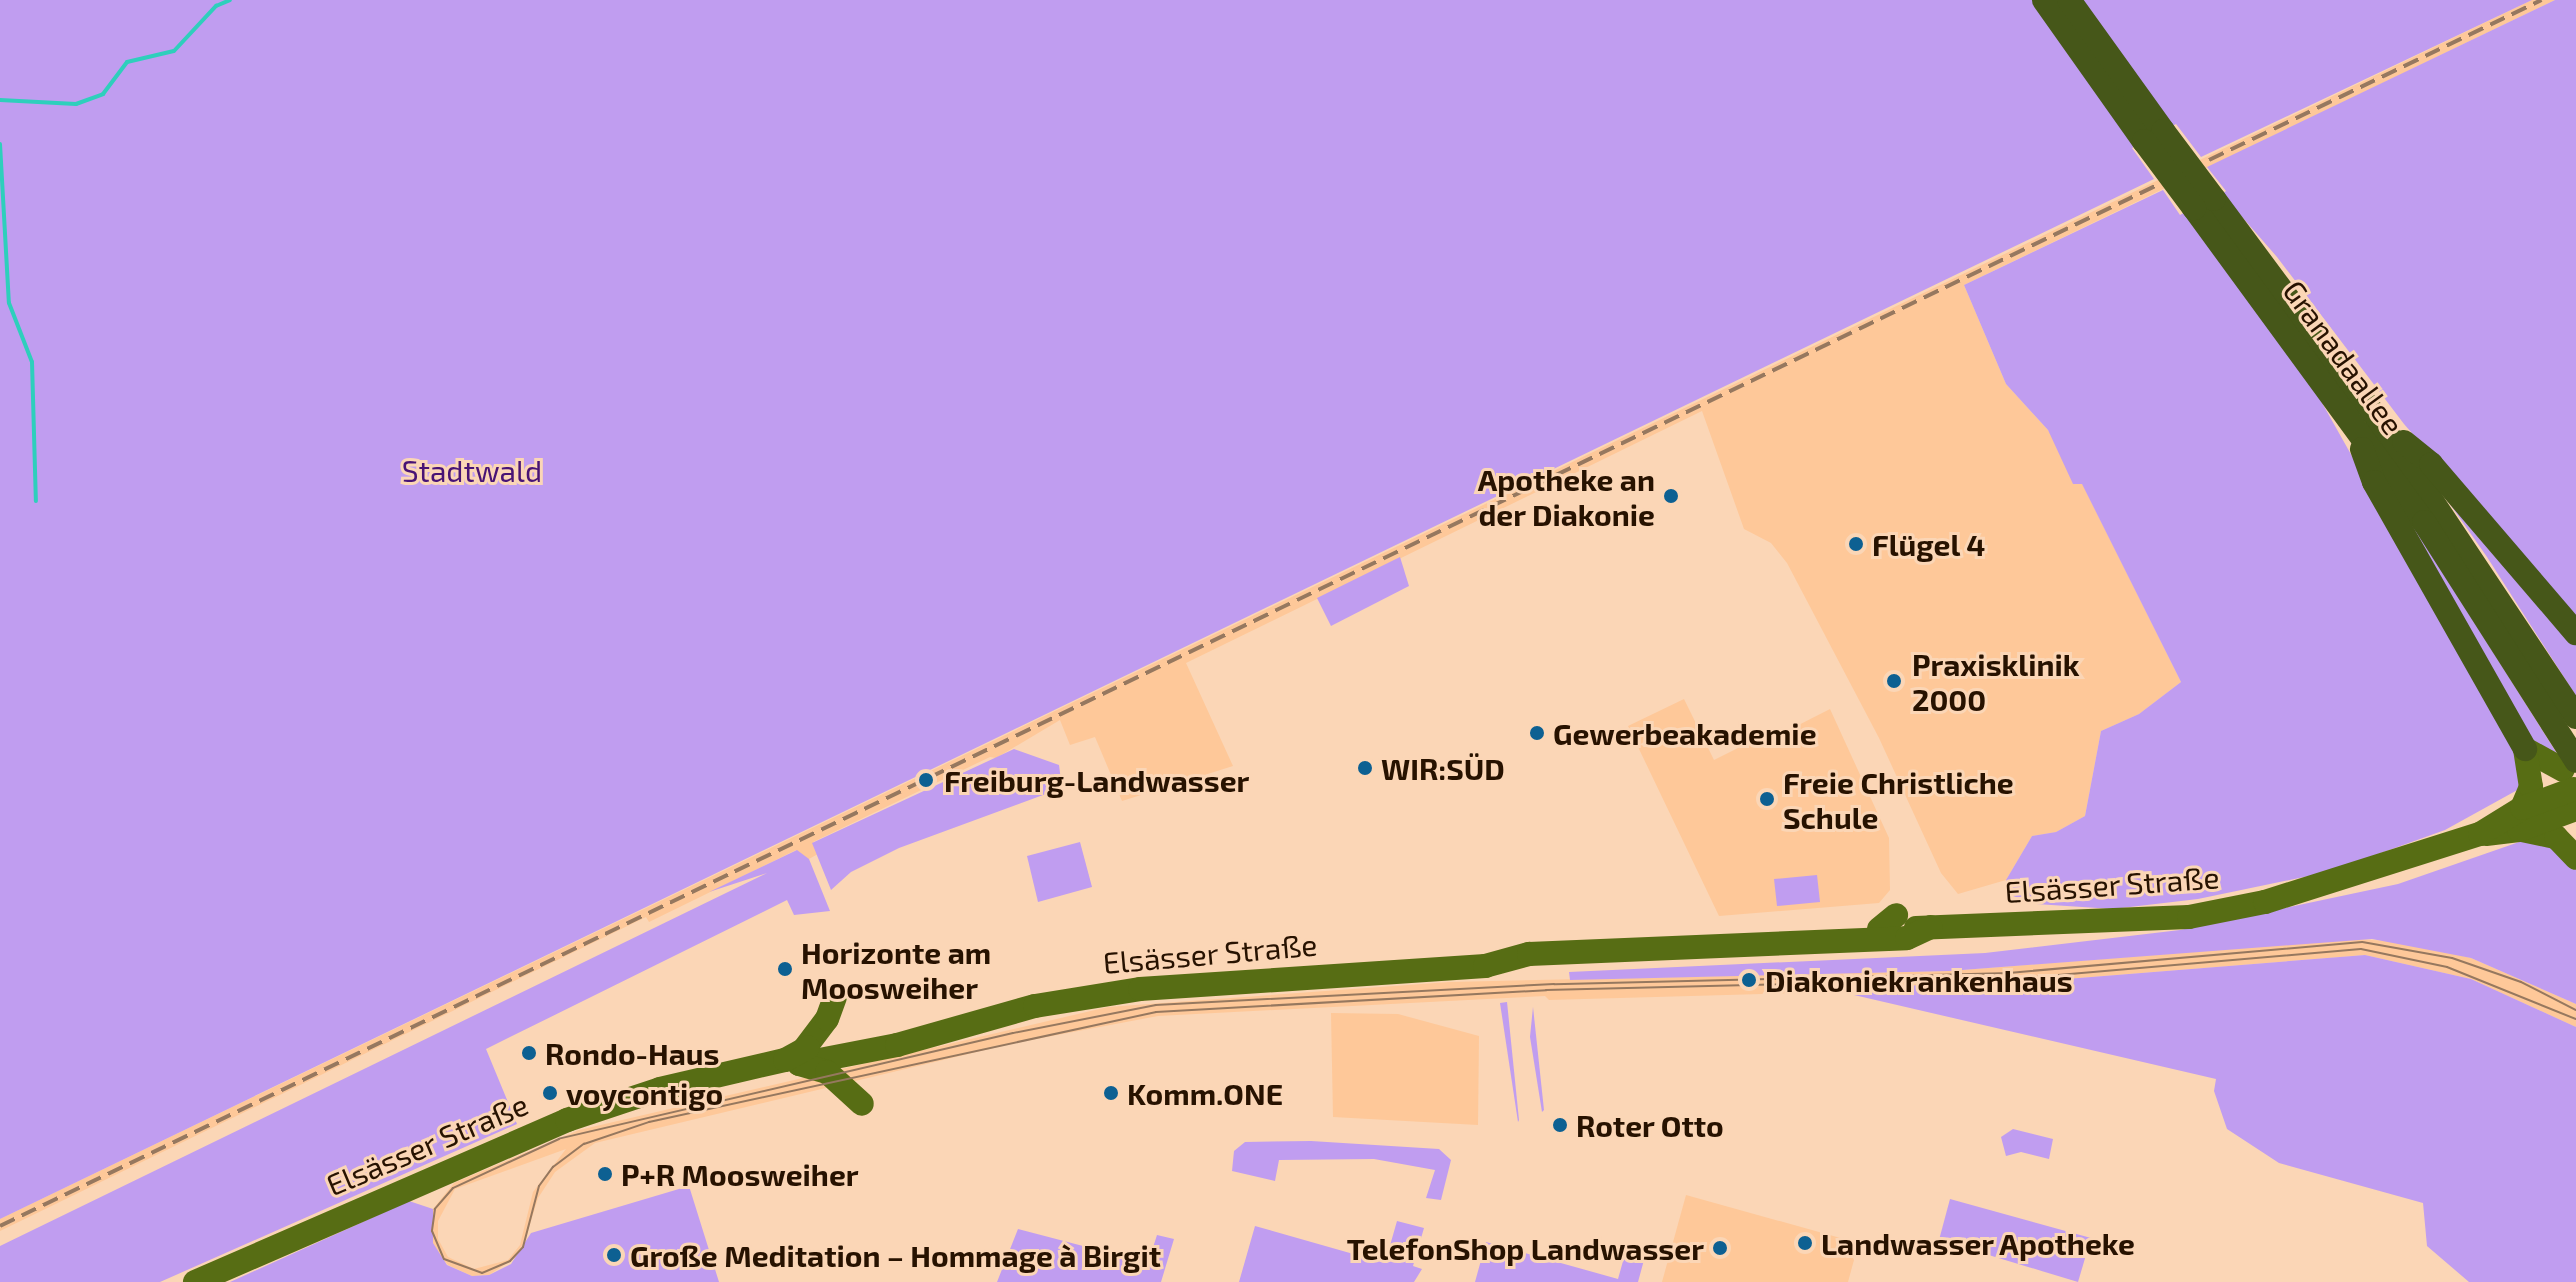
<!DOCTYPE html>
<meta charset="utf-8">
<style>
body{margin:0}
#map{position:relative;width:2576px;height:1282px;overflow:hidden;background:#fbd6b6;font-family:"Exo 2",sans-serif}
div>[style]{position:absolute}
.built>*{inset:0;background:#fec899}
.green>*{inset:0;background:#c09df0}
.stream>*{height:4px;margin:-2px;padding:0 2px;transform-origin:2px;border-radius:2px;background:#2ecfbc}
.major>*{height:24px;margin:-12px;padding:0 12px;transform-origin:12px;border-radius:12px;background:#576d14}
.highway>*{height:24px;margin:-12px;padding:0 12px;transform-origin:12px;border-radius:12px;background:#465719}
.tram>*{height:2px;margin:-1px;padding:0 1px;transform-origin:1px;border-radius:1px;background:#96785f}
.rail>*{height:4px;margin-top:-2px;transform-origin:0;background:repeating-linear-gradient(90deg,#96785f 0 16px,transparent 0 24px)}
.highway-bridge>*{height:24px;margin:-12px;padding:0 12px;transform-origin:12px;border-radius:12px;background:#465719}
.dots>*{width:22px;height:22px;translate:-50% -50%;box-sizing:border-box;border:4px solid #fbd6b6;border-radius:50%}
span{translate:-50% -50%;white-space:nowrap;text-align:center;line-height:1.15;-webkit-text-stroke:6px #fbd6b6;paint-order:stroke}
.street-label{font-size:30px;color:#271200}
.park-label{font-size:30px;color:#481375}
.poi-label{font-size:30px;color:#271200;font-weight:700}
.right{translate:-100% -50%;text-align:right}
.left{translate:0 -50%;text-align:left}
</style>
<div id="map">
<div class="built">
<div style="clip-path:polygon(2532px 0,2555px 0,1964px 285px,2006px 384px,2048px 430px,2082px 483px,2181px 682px,2139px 714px,2101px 731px,2085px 816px,2056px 832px,2032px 836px,2006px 880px,1958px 894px,1941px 873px,1879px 738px,1787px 563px,1771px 543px,1744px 529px,1702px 411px,1186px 663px,1233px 766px,1122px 801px,1095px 737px,1070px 745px,1060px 720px,996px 758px,990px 757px,813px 842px,818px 854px,807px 860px,796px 850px,649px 922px,646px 917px,0 1231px,0 1219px)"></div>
<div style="clip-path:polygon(1684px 699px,1714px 760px,1766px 734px,1769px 740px,1830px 709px,1889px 838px,1890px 890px,1879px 903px,1719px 916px,1628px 726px)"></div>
<div style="clip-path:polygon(evenodd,2355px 939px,2406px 942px,2471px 958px,2576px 1004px,2576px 1027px,2471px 979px,2365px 955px,2015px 983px,1829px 992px,1549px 1000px,1545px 996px,1158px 1016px,1010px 1044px,595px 1143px,555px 1172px,538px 1198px,521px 1254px,489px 1275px,472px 1276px,448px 1265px,434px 1249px,430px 1233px,433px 1209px,454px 1183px,579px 1130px,1108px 1007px,1449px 982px,1949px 971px,2355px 939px,566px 1149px,533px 1192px,520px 1245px,508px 1260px,474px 1269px,448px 1257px,438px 1239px,438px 1221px,455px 1189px,566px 1149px)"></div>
<div style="clip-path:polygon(1331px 1013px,1398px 1014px,1479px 1036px,1478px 1125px,1333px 1117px)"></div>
<div style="clip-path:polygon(1686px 1195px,1844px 1239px,1854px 1260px,1848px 1282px,1662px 1282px)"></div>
</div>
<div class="green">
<div style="clip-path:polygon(0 0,2532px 0,2201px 157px,2176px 124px,2132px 148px,2154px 179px,0 1219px)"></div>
<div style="clip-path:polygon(2555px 0,2576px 0,2576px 621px,2404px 424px,2277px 257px,2222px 194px,2226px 191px,2207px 167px)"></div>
<div style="clip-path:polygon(2163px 190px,2180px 215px,2185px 212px,2317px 394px,2518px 751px,2521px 788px,2445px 830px,2328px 872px,2198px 899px,2113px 909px,2036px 904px,2013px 896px,2006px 880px,2032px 836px,2056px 832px,2085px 816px,2101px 731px,2139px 714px,2181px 682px,2082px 484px,2073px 484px,2048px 430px,2006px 384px,1964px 285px)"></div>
<div style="clip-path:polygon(2378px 469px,2561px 760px,2533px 744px)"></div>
<div style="clip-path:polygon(2431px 477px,2576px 643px,2576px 696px,2487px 557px)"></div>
<div style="clip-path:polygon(1400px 557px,1409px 586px,1331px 626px,1317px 598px)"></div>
<div style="clip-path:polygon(1014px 749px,1059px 765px,1062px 788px,899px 848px,851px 872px,831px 890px,812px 843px)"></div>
<div style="clip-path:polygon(2522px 841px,2560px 847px,2576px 870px,2576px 1004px,2471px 958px,2372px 939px,1949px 971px,1570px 980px,1569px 972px,1985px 953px,2180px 930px,2398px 884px)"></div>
<div style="clip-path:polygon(1080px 842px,1092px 887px,1038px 902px,1027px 856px)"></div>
<div style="clip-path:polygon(797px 850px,809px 859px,830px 911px,794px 915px,787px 900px,486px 1049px,517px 1124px,160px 1282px,0 1282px,0 1246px,767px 873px,709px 892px)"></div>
<div style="clip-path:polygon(1817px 875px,1820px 902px,1777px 906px,1774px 879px)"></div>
<div style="clip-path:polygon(2365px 955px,2471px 979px,2576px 1027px,2576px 1282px,2469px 1282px,2427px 1246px,2423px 1203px,2279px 1163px,2227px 1129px,2214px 1091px,2216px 1079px,1854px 995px,1894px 986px,2015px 983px)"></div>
<div style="clip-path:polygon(1507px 1002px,1519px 1120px,1518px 1122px,1500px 1003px)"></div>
<div style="clip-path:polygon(1533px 1007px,1544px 1110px,1542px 1112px,1530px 1037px)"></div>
<div style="clip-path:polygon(2013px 1129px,2053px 1139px,2049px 1159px,2021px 1152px,2006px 1156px,2001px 1137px)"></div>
<div style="clip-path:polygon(1311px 1141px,1439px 1149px,1451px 1160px,1441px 1200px,1426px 1198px,1435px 1170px,1374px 1159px,1279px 1160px,1275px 1181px,1232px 1171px,1234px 1151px,1245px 1142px)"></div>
<div style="clip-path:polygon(689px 1186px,719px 1282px,230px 1282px,409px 1201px,433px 1209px,433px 1243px,447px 1265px,472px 1276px,489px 1275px,511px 1264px,531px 1233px)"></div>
<div style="clip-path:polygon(1950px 1199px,2091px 1238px,2078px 1282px,1939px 1240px)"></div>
<div style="clip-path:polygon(1397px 1221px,1424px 1228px,1413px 1266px,1422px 1269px,1414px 1282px,1239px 1282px,1255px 1226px,1385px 1263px)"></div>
<div style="clip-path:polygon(1018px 1229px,1148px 1263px,1157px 1235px,1174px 1239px,1161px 1282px,997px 1282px)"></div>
<div style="clip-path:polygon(1486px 1242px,1618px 1279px,1625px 1254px,1644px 1260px,1638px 1282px,1475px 1282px)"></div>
</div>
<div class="stream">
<div style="left:0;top:100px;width:76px;rotate:3deg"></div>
<div style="left:76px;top:104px;width:29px;rotate:-20deg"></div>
<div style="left:103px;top:94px;width:40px;rotate:-53deg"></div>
<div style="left:127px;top:62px;width:48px;rotate:-13.2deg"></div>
<div style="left:174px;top:51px;width:62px;rotate:-47deg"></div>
<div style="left:216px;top:6px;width:15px;rotate:-23deg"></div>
<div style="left:0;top:144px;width:159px;rotate:86.8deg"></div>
<div style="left:9px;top:303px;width:63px;rotate:68.7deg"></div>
<div style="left:32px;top:362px;width:139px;rotate:88.4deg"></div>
</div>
<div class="major">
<div style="left:2525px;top:749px;width:43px;rotate:28.9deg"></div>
<div style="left:2522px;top:808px;width:23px;rotate:-67deg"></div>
<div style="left:2531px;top:787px;width:38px;rotate:-99deg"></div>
<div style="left:2522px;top:830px;width:35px;rotate:12deg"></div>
<div style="left:2556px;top:837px;width:29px;rotate:46deg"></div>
<div style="left:2486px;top:834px;width:33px;rotate:-7deg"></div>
<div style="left:2519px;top:830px;width:61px;rotate:-20.2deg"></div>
<div style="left:1916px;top:928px;width:273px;rotate:-2.3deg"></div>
<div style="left:2189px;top:917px;width:77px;rotate:-11.2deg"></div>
<div style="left:2265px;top:902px;width:225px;rotate:-17.6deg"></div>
<div style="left:2480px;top:834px;width:49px;rotate:-31.8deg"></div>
<div style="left:2522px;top:808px;width:55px;rotate:-20.1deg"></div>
<div style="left:1879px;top:929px;width:22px;rotate:-39deg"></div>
<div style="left:805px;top:1048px;width:36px;rotate:-53deg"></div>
<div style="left:827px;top:1019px;width:23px;rotate:-70deg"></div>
<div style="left:799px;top:1064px;width:100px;rotate:-11deg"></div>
<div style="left:897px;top:1045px;width:143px;rotate:-15.8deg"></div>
<div style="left:1035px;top:1006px;width:106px;rotate:-9.2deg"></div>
<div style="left:1140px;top:989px;width:346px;rotate:-3.8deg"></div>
<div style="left:1485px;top:966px;width:46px;rotate:-15.3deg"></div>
<div style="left:1529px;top:954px;width:378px;rotate:-2.4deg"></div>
<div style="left:1907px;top:938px;width:26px;rotate:-25deg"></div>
<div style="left:799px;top:1064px;width:29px;rotate:16deg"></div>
<div style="left:827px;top:1072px;width:47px;rotate:42.4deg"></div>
<div style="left:195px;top:1282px;width:406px;rotate:-23.5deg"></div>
<div style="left:567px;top:1120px;width:98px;rotate:-18.4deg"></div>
<div style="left:660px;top:1089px;width:128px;rotate:-13.1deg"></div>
<div style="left:785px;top:1060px;width:26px;rotate:-29deg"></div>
</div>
<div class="highway">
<div style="left:2044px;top:0;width:173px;rotate:54.7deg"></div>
<div style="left:2069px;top:0;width:161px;rotate:54.3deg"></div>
<div style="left:2214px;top:199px;width:275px;rotate:53.4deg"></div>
<div style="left:2378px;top:420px;width:357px;rotate:56.3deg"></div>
<div style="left:2194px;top:208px;width:389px;rotate:53.8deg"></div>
<div style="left:2424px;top:522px;width:283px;rotate:57.5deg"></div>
<div style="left:2404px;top:442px;width:35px;rotate:39deg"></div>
<div style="left:2431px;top:464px;width:223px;rotate:49.4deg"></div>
<div style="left:2362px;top:449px;width:35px;rotate:70deg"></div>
<div style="left:2374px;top:482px;width:307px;rotate:60.5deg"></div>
</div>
<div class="tram">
<div style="left:2576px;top:1010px;width:62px;rotate:-153deg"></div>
<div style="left:2521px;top:982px;width:73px;rotate:-160.8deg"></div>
<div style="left:2452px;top:958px;width:91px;rotate:-169.9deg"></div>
<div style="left:2362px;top:942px;width:352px;rotate:175deg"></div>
<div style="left:2011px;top:973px;width:457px;rotate:178.6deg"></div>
<div style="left:1554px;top:984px;width:399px;rotate:177deg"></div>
<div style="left:1156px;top:1005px;width:146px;rotate:168.9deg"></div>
<div style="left:1013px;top:1033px;width:466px;rotate:166.9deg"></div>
<div style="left:559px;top:1139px;width:117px;rotate:155.2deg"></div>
<div style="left:453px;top:1188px;width:28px;rotate:131deg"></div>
<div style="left:435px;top:1209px;width:22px;rotate:98deg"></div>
<div style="left:432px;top:1231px;width:30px;rotate:67deg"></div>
<div style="left:444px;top:1259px;width:40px;rotate:20.2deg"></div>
<div style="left:482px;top:1273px;width:30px;rotate:-23deg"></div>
<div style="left:510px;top:1261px;width:19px;rotate:-47deg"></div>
<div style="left:523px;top:1247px;width:63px;rotate:-75.3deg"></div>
<div style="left:539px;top:1186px;width:24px;rotate:-54deg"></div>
<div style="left:553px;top:1167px;width:39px;rotate:-37deg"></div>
<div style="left:584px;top:1144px;width:69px;rotate:-18.7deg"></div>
<div style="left:649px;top:1122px;width:519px;rotate:-12.24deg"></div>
<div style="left:1156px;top:1012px;width:391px;rotate:-3.2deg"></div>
<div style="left:1546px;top:990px;width:466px;rotate:-1.4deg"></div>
<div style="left:2012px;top:979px;width:350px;rotate:-4.9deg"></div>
<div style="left:2361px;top:949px;width:88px;rotate:11.8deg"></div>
<div style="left:2447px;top:967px;width:139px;rotate:22deg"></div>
</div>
<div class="rail">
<div style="left:2209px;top:160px;width:369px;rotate:-25.7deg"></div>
<div style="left:0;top:1226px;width:2395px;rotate:-25.76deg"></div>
</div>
<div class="highway-bridge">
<div style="left:2163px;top:131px;width:85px;rotate:53.1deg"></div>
<div style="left:2144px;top:141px;width:84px;rotate:53.3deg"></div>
</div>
<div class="dots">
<div style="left:1671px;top:496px;background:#0d6092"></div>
<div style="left:1856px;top:544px;background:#0d6092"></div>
<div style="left:1894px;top:681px;background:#0d6092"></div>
<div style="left:1537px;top:733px;background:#0d6092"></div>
<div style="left:1365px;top:768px;background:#0d6092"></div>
<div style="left:926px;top:780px;background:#0d6092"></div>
<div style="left:1767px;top:799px;background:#0d6092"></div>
<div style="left:785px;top:969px;background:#0d6092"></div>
<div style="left:1749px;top:980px;background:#0d6092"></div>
<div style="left:529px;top:1053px;background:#0d6092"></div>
<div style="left:550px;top:1093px;background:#0d6092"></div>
<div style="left:1111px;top:1093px;background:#0d6092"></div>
<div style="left:1560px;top:1125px;background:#0d6092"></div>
<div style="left:605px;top:1174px;background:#0d6092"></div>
<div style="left:1805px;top:1243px;background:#0d6092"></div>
<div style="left:1720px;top:1248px;background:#0d6092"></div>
<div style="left:614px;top:1255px;background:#0d6092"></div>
</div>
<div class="street-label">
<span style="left:2344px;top:357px;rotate:54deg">Granadaallee</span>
<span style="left:2112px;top:884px;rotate:-4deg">Elsässer Straße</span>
<span style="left:1210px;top:953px;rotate:-5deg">Elsässer Straße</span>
<span style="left:427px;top:1144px;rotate:-23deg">Elsässer Straße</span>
</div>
<div class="park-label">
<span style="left:472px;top:470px">Stadtwald</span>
</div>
<div class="poi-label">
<span class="right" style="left:1655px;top:496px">Apotheke an<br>der Diakonie</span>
<span class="left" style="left:1872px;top:544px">Flügel 4</span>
<span class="left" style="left:1912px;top:681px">Praxisklinik<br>2000</span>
<span class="left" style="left:1553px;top:733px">Gewerbeakademie</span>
<span class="left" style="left:1381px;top:768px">WIR:SÜD</span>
<span class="left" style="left:944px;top:780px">Freiburg-Landwasser</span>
<span class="left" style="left:1783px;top:799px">Freie Christliche<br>Schule</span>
<span class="left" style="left:801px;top:969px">Horizonte am<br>Moosweiher</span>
<span class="left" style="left:1765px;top:980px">Diakoniekrankenhaus</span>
<span class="left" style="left:545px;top:1053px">Rondo-Haus</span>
<span class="left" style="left:566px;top:1093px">voycontigo</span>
<span class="left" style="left:1127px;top:1093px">Komm.ONE</span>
<span class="left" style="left:1576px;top:1125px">Roter Otto</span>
<span class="left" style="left:621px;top:1174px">P+R Moosweiher</span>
<span class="left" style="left:1821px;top:1243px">Landwasser Apotheke</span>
<span class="right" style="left:1704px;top:1248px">TelefonShop Landwasser</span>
<span class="left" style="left:630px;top:1255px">Große Meditation – Hommage à Birgit</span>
</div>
</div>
